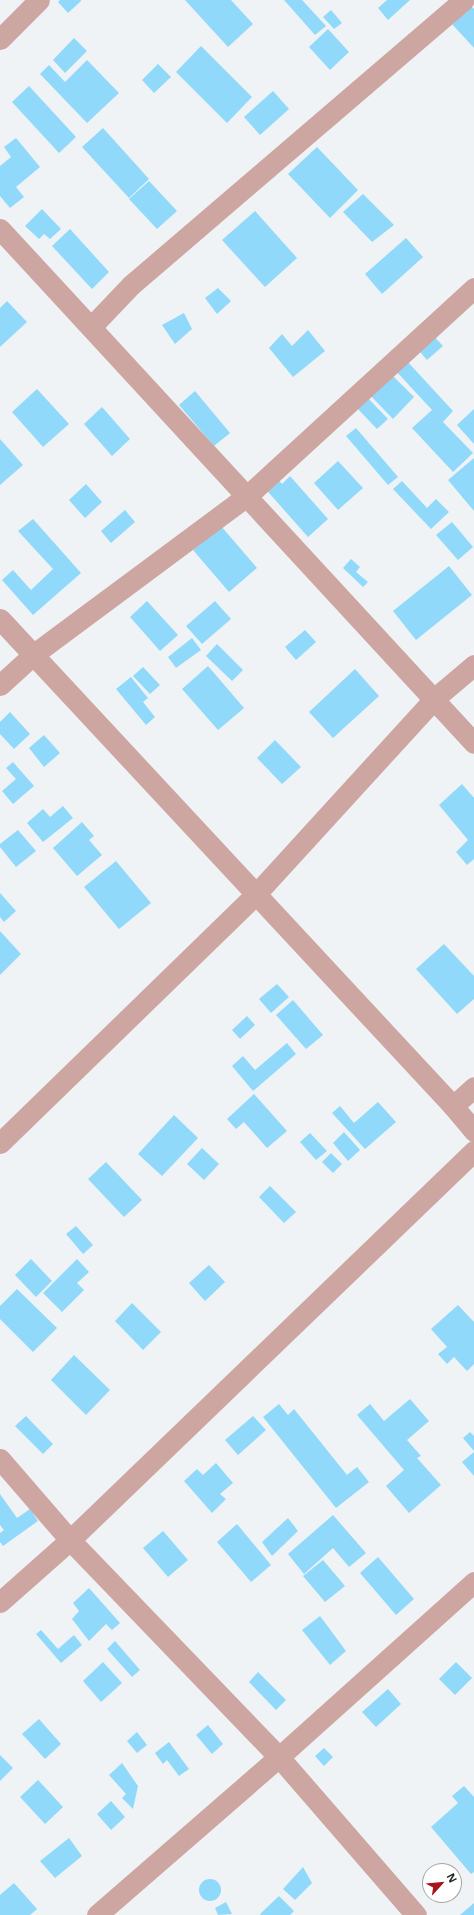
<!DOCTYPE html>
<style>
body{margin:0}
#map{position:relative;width:474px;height:1915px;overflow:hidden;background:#eff3f5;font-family:"Open Sans",sans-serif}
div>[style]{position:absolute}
.building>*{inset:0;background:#90d9fa}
.round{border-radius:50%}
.street>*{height:21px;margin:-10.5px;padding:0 10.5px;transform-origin:10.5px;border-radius:10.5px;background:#cea6a1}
span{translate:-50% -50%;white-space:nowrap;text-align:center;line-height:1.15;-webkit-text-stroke:3px #fff;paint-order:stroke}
.north{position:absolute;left:422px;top:1863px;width:40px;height:40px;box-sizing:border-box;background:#fff;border:1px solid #a7a7a8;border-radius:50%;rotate:63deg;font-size:11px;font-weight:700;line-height:16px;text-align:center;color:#232425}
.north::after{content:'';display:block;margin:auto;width:14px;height:18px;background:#a8141a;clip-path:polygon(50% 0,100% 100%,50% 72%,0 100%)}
</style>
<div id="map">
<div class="building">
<div style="clip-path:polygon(60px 0,81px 0,81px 1px,68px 13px,58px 2px)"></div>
<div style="clip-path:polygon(185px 0,231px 0,253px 24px,228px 47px)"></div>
<div style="clip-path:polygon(284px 0,302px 0,326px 26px,315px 35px)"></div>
<div style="clip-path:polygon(387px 0,410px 0,388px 20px,378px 8px)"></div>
<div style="clip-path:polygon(470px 5px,474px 9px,474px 48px,451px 23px)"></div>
<div style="clip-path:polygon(331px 10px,342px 23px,334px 29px,323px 17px)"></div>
<div style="clip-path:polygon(328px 29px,349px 52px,330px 70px,309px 47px)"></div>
<div style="clip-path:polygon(74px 38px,87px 51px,65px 73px,53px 60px)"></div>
<div style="clip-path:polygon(201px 46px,252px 97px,227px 123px,176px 72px)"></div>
<div style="clip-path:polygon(87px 60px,119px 93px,87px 123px,40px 74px,49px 65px,65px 82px)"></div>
<div style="clip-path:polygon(158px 64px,171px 77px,154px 93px,142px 80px)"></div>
<div style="clip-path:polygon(29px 86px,76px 137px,59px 153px,12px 102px)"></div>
<div style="clip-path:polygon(273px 91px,289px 109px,260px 135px,244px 117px)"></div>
<div style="clip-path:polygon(103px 128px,149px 179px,129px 198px,82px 147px)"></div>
<div style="clip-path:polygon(16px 138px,40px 167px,16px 187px,24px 197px,10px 208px,0 196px,0 166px,11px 157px,4px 147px)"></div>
<div style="clip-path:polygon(317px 147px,358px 190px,330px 218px,288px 174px)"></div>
<div style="clip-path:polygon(149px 181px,177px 211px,157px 229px,129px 199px)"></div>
<div style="clip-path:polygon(363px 194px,394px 225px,372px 242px,343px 212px)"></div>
<div style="clip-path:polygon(42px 209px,61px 229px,50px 239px,44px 234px,39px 239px,25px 226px)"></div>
<div style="clip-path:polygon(255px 211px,297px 258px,265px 287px,222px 240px)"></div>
<div style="clip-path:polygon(70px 229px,109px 272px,92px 289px,52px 246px)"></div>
<div style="clip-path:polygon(406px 238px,423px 257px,382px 294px,365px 274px)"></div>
<div style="clip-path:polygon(218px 288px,231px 301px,217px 314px,205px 298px)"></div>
<div style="clip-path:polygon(7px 301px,27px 322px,0 347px,0 308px)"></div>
<div style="clip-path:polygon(184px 313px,192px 329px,175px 344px,162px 325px)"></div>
<div style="clip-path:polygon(308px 330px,325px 351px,293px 377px,269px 348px,282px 334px,292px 346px)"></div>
<div style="clip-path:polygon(430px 332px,443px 346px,427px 360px,415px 346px)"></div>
<div style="clip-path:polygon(406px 360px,453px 411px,443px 422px,473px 453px,453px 472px,412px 428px,432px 410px,395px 370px)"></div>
<div style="clip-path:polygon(389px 372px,414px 397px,393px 419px,368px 393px)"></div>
<div style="clip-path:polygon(37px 389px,69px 424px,43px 447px,12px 412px)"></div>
<div style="clip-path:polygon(195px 391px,230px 433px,214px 446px,179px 405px)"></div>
<div style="clip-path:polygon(365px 395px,388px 419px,377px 429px,354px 405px)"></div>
<div style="clip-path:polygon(102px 407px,130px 439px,112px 456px,84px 424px)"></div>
<div style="clip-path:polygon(474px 409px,474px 444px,457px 425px)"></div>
<div style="clip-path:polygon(356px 428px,398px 477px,388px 485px,346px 436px)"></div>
<div style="clip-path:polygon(0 439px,23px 465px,0 485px)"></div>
<div style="clip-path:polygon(474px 458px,474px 511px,448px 480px)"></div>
<div style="clip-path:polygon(338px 461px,363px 488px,338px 510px,314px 483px)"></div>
<div style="clip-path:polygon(274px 475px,282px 484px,290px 476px,328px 519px,308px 537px,262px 485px)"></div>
<div style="clip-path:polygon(402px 481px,427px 508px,436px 499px,449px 512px,431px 529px,393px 489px)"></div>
<div style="clip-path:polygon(86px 484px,102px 502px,85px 518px,69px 500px)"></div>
<div style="clip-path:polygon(125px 510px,135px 522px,111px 543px,101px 531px)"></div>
<div style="clip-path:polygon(33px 519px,81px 573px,33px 615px,2px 580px,13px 570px,31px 590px,53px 569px,18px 531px)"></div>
<div style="clip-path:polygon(452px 522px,473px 547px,458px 560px,436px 535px)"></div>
<div style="clip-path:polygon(221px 526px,257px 568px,229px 592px,193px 550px)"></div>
<div style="clip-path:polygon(351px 559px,360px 567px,356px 572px,368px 582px,363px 587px,343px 568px)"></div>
<div style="clip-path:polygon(449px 566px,472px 595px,416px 640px,393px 611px)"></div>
<div style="clip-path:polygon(147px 601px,178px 635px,160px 651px,130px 617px)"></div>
<div style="clip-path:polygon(215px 601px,231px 619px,202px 644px,186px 626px)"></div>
<div style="clip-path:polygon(305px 630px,316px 642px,296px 660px,285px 647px)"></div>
<div style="clip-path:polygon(192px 638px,201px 650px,176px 668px,168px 657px)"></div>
<div style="clip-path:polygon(217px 644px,243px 670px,232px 681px,206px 656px)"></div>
<div style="clip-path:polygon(208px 666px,244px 708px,218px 730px,182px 689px)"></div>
<div style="clip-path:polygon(143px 667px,160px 685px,150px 694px,133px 676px)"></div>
<div style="clip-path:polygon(355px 669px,379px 696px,333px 738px,309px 712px)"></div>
<div style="clip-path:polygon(131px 677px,148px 698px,143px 702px,155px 717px,146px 725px,116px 689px)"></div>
<div style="clip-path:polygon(10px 712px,30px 734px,14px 749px,0 734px,0 722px)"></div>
<div style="clip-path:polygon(44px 735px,60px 753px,44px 767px,29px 748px)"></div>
<div style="clip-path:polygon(275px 740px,301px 767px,282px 784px,257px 758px)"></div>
<div style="clip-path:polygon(13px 762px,34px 786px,13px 804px,2px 791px,16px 779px,6px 768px)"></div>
<div style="clip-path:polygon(462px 784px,474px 798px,474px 859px,467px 865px,456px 852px,468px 840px,439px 805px)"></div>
<div style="clip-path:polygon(63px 806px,73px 818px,43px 842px,27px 823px,43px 809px,50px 817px)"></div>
<div style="clip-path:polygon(82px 822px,94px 836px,89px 840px,102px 855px,77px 876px,53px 848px)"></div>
<div style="clip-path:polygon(18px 830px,36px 851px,16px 867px,0 847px,0 844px)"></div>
<div style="clip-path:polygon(116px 861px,151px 903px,119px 929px,84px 887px)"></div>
<div style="clip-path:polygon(0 893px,16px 911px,4px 922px,0 917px)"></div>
<div style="clip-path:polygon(0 931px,21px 954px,0 975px)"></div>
<div style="clip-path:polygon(444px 944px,474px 976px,474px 999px,457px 1014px,416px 969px)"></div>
<div style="clip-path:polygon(277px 984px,289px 997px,271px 1013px,259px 999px)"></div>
<div style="clip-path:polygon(293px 1000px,323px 1035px,306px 1049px,276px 1015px)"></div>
<div style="clip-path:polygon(247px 1016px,255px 1025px,240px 1039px,232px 1030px)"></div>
<div style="clip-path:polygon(287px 1043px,296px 1054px,253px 1091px,232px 1066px,243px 1056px,255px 1070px)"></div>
<div style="clip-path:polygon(254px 1094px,287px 1131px,267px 1148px,244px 1122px,236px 1129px,227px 1119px)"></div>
<div style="clip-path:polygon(378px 1102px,396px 1122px,365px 1149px,332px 1113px,340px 1106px,354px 1123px)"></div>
<div style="clip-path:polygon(174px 1115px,198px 1138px,162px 1176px,138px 1154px)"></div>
<div style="clip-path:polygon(344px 1132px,360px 1150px,348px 1161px,333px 1143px)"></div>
<div style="clip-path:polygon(310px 1133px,327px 1151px,316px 1160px,300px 1142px)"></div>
<div style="clip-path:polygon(202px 1148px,219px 1164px,204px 1180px,187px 1164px)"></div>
<div style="clip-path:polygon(331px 1153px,342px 1164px,333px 1173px,322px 1162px)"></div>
<div style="clip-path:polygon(106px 1162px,142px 1200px,124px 1217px,88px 1179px)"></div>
<div style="clip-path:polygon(270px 1186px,296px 1212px,284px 1223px,259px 1197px)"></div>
<div style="clip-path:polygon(76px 1226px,93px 1245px,83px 1254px,66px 1234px)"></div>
<div style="clip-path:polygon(31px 1259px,52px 1281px,36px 1297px,15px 1275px)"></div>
<div style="clip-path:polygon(77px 1259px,89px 1272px,77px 1283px,84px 1290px,62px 1312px,43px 1293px)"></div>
<div style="clip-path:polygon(209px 1265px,225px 1282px,205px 1301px,189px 1283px)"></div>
<div style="clip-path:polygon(17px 1289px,57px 1328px,33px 1352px,0 1319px,0 1306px)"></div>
<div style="clip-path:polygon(132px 1303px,161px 1332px,143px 1350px,115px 1321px)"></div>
<div style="clip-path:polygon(458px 1305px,474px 1322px,474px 1364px,467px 1371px,454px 1357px,447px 1364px,438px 1354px,447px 1347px,431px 1329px)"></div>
<div style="clip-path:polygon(74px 1355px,110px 1390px,86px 1415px,51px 1380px)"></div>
<div style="clip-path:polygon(410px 1399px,429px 1421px,407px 1440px,421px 1456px,417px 1458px,441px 1485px,409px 1513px,386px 1486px,404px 1470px,357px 1415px,370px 1404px,384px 1421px)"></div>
<div style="clip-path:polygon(279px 1404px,288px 1415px,294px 1409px,347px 1475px,357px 1467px,369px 1482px,336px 1508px,263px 1417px)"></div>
<div style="clip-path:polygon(26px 1416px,53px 1444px,43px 1454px,15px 1426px)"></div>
<div style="clip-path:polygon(253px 1416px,266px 1430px,238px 1455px,225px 1440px)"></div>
<div style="clip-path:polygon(470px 1432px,474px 1436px,474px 1451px,463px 1438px)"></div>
<div style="clip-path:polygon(474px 1452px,474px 1476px,462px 1462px)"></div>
<div style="clip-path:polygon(216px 1463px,233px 1483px,220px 1494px,226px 1499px,212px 1513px,184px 1481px,197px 1469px,203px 1475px)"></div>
<div style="clip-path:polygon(0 1494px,17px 1518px,30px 1509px,38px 1521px,3px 1546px,0 1542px,0 1533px,4px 1530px,0 1525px)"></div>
<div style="clip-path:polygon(333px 1515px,366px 1553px,349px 1567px,333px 1548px,304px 1574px,288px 1554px)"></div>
<div style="clip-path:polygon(288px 1518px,298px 1531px,272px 1556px,262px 1542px)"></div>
<div style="clip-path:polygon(237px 1524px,271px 1565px,251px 1582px,217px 1542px)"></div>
<div style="clip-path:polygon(163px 1531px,188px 1560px,168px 1577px,143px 1548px)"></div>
<div style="clip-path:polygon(378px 1557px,414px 1599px,396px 1615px,360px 1573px)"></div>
<div style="clip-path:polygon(323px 1560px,345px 1586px,325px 1602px,303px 1576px)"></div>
<div style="clip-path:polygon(89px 1588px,120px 1623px,112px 1630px,106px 1624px,89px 1641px,72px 1619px,79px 1611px,73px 1603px)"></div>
<div style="clip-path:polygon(320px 1616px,346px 1651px,330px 1665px,302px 1630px)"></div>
<div style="clip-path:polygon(41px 1630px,58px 1649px,74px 1635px,82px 1645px,61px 1663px,36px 1634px)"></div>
<div style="clip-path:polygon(115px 1641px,140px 1670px,132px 1677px,107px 1649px)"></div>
<div style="clip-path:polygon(103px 1662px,122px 1683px,101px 1702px,83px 1681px)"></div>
<div style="clip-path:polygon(456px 1662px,472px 1678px,455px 1695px,439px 1679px)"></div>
<div style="clip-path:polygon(258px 1672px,286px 1700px,276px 1710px,249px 1682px)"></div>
<div style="clip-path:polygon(388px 1689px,401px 1704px,376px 1727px,362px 1712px)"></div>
<div style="clip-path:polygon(39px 1719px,61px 1744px,45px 1759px,22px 1734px)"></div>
<div style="clip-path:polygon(208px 1725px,223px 1744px,212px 1754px,196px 1735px)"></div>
<div style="clip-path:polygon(137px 1732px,147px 1745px,137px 1753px,127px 1741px)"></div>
<div style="clip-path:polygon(169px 1742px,189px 1769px,179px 1776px,167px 1760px,163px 1764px,155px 1753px)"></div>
<div style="clip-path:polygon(324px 1748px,333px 1757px,324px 1766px,315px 1756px)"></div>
<div style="clip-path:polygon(0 1755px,13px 1768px,0 1781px)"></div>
<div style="clip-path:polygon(122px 1763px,138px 1786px,133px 1809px,122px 1798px,126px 1794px,109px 1775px)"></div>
<div style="clip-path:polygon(38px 1780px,63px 1807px,45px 1824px,20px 1797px)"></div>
<div style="clip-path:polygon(464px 1786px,474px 1797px,474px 1872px,471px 1874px,431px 1827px,458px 1803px,452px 1796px)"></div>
<div style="clip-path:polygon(111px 1801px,125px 1817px,111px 1830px,97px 1814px)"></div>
<div style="clip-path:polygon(69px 1838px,82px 1856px,55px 1878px,40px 1861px)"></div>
<div style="clip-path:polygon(303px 1867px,312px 1883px,295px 1900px,283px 1889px)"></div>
<div class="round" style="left:199px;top:1879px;width:22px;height:22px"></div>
<div style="clip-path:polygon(14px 1883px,37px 1909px,30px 1915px,0 1915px,0 1895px)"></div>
<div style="clip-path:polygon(279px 1896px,294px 1911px,290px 1915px,261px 1915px,260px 1914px)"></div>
<div style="clip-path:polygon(226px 1902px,232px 1914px,218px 1915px,215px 1908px)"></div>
<div style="clip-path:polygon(474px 1903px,474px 1915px,460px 1915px)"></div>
</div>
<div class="street">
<div style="left:0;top:39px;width:55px;rotate:-45deg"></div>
<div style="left:0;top:229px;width:699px;rotate:47.32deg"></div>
<div style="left:91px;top:327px;width:58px;rotate:-46.4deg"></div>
<div style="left:131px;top:285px;width:438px;rotate:-40.6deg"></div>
<div style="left:0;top:619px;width:665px;rotate:47.07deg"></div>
<div style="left:453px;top:1106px;width:33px;rotate:50deg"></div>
<div style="left:0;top:685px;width:46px;rotate:-42.4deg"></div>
<div style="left:34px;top:654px;width:265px;rotate:-36.6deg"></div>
<div style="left:247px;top:496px;width:308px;rotate:-42.5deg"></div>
<div style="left:453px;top:1106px;width:28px;rotate:-42deg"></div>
<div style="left:0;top:1143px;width:357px;rotate:-44.2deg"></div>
<div style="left:256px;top:894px;width:265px;rotate:-47.6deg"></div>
<div style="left:435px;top:698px;width:51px;rotate:-40.2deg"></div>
<div style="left:0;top:1459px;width:107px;rotate:49.2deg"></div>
<div style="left:70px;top:1540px;width:301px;rotate:46.1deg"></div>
<div style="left:279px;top:1757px;width:209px;rotate:49.1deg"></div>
<div style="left:0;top:1602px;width:94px;rotate:-41.5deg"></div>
<div style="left:70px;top:1540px;width:561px;rotate:-43.92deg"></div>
<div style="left:97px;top:1915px;width:241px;rotate:-41deg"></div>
<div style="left:279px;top:1757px;width:262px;rotate:-41.9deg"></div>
</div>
<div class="north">N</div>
</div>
